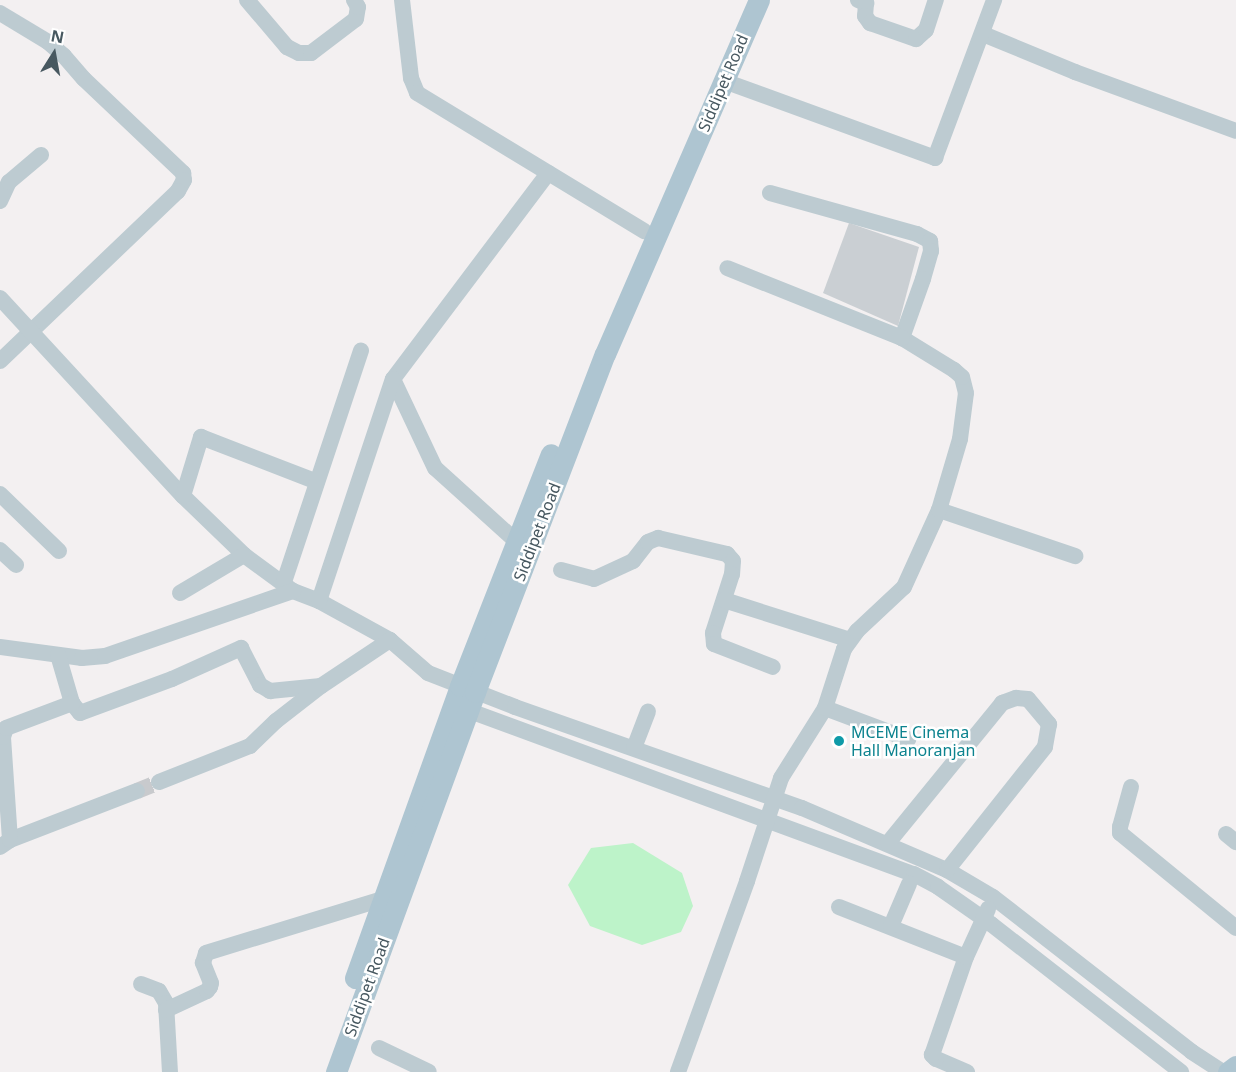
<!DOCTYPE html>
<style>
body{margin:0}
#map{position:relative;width:1236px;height:1072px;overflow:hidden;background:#f3f0f1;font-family:"Noto Sans",sans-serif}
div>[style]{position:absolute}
.green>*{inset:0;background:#bdf3c9}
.building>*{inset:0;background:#cacfd3}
.minor-tunnel>*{height:16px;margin-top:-8px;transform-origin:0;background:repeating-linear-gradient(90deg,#c8cacd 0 16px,transparent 0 24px)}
.minor>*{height:16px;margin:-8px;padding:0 8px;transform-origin:8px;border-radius:8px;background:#bdcbd1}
.major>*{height:21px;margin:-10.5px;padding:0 10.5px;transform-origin:10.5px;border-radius:10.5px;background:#aec5d1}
.dots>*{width:16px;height:16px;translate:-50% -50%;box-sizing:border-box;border:3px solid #fff;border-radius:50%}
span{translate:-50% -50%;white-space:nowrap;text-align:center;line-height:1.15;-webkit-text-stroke:5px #fff;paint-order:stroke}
.street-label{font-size:16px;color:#475860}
.culture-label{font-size:16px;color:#0d838f}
.left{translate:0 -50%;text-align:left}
.north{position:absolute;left:24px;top:24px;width:60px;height:60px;-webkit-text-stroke:4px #fff;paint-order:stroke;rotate:11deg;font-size:16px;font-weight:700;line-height:24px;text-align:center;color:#475860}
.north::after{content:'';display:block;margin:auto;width:21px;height:27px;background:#475860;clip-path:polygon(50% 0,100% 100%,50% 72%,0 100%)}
</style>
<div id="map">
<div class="green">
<div style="clip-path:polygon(633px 843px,682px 873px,693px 906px,681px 932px,642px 945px,590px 926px,568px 885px,591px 848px)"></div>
</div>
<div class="building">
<div style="clip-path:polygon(849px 223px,919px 247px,898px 326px,823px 293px)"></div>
</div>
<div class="minor-tunnel">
<div style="left:137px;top:791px;width:24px;rotate:-22deg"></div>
</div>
<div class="minor">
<div style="left:247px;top:0;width:62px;rotate:49.6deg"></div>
<div style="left:287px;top:47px;width:13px;rotate:27deg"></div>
<div style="left:299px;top:53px;width:12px"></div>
<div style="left:311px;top:53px;width:56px;rotate:-37.1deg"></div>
<div style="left:356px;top:19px;width:12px;rotate:-81deg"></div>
<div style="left:358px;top:7px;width:8px;rotate:-120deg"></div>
<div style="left:402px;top:0;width:79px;rotate:83.4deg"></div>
<div style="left:411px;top:78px;width:16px;rotate:68deg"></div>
<div style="left:417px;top:93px;width:266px;rotate:31.3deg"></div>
<div style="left:858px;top:0;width:9px;rotate:21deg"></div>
<div style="left:866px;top:3px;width:13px;rotate:94deg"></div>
<div style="left:865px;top:16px;width:9px;rotate:54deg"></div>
<div style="left:870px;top:23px;width:49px;rotate:19.2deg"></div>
<div style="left:916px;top:39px;width:13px;rotate:-42deg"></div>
<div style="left:926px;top:30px;width:32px;rotate:-72deg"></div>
<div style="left:0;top:13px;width:56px;rotate:31.1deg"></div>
<div style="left:48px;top:42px;width:21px;rotate:41deg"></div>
<div style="left:64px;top:56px;width:30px;rotate:49deg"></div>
<div style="left:84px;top:79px;width:137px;rotate:43.5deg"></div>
<div style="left:183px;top:173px;width:7px;rotate:82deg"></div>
<div style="left:184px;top:180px;width:13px;rotate:119deg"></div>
<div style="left:178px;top:191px;width:246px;rotate:136.3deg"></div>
<div style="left:983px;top:34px;width:100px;rotate:22.4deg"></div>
<div style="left:1075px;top:72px;width:171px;rotate:20.1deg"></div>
<div style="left:724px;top:81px;width:225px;rotate:20deg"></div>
<div style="left:935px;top:158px;width:169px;rotate:-69.5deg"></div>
<div style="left:770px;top:193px;width:153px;rotate:15.6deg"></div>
<div style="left:917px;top:234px;width:15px;rotate:28deg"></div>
<div style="left:930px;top:241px;width:10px;rotate:84deg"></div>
<div style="left:931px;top:251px;width:29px;rotate:106deg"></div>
<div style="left:923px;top:279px;width:63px;rotate:109.6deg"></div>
<div style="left:0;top:201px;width:21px;rotate:-65deg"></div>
<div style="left:9px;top:182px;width:42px;rotate:-40.2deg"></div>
<div style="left:0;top:298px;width:270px;rotate:47.3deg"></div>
<div style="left:183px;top:496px;width:85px;rotate:44deg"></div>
<div style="left:244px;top:555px;width:61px;rotate:36.3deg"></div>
<div style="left:293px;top:591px;width:28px;rotate:21deg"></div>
<div style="left:319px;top:601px;width:81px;rotate:28.8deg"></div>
<div style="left:390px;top:640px;width:50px;rotate:41deg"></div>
<div style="left:428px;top:673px;width:93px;rotate:21.3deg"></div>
<div style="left:515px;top:707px;width:304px;rotate:19.4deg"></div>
<div style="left:802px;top:808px;width:158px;rotate:23.2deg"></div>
<div style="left:947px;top:870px;width:53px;rotate:30.4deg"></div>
<div style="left:993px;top:897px;width:252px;rotate:37.9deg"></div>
<div style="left:1192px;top:1052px;width:37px;rotate:33deg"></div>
<div style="left:0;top:494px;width:82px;rotate:44deg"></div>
<div style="left:183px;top:496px;width:62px;rotate:-73deg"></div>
<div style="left:201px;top:437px;width:122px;rotate:21.1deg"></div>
<div style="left:939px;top:510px;width:144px;rotate:18.7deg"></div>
<div style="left:517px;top:542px;width:110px;rotate:-137.9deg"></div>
<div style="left:435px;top:468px;width:98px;rotate:-115.3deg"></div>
<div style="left:393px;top:379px;width:258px;rotate:-53deg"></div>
<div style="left:0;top:550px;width:22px;rotate:43deg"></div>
<div style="left:561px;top:570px;width:34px;rotate:15deg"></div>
<div style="left:594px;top:579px;width:43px;rotate:-24.8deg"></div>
<div style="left:633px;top:561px;width:24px;rotate:-52deg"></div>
<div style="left:648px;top:542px;width:11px;rotate:-22deg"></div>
<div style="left:658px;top:538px;width:71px;rotate:13.1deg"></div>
<div style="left:727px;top:554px;width:9px;rotate:49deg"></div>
<div style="left:733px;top:561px;width:13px;rotate:94deg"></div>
<div style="left:732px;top:574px;width:62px;rotate:107.9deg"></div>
<div style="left:713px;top:633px;width:11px;rotate:85deg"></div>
<div style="left:714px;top:644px;width:63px;rotate:21.3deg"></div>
<div style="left:284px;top:582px;width:244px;rotate:-71.6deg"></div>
<div style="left:180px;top:593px;width:74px;rotate:-30.7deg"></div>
<div style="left:724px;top:600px;width:132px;rotate:17.6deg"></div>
<div style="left:319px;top:601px;width:234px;rotate:-71.6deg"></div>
<div style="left:0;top:647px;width:83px;rotate:7.6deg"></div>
<div style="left:82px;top:658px;width:23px;rotate:-5deg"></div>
<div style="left:105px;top:656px;width:199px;rotate:-19.1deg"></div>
<div style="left:58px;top:655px;width:50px;rotate:73.7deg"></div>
<div style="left:72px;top:703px;width:13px;rotate:51deg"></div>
<div style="left:80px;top:713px;width:98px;rotate:-20.3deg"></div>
<div style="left:172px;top:679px;width:76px;rotate:-24.2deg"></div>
<div style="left:241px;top:648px;width:42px;rotate:62.8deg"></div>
<div style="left:260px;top:685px;width:12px;rotate:31deg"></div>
<div style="left:270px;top:691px;width:51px;rotate:-5.6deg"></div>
<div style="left:321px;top:686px;width:83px;rotate:-33.7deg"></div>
<div style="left:459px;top:707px;width:485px;rotate:20.2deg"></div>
<div style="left:914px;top:874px;width:27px;rotate:28deg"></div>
<div style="left:938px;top:887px;width:65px;rotate:34.9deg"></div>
<div style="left:991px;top:924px;width:241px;rotate:37.9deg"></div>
<div style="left:825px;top:708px;width:89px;rotate:20.5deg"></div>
<div style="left:634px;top:748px;width:39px;rotate:-69deg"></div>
<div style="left:159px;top:782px;width:98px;rotate:-21.6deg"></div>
<div style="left:250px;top:746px;width:36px;rotate:-44deg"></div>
<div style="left:276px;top:721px;width:57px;rotate:-37.9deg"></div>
<div style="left:1131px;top:787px;width:41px;rotate:105.4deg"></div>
<div style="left:1120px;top:827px;width:6px;rotate:90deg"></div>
<div style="left:1120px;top:833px;width:150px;rotate:39.3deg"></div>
<div style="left:1226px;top:834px;width:13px;rotate:39deg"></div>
<div style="left:10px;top:840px;width:136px;rotate:-21.1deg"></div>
<div style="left:888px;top:843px;width:181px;rotate:-50.8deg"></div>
<div style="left:1002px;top:703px;width:15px;rotate:-20deg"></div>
<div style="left:1016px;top:698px;width:12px;rotate:5deg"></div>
<div style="left:1028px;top:699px;width:33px;rotate:50deg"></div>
<div style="left:1049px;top:724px;width:23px;rotate:100deg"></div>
<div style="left:1045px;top:747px;width:157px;rotate:128.5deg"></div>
<div style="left:0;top:847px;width:12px;rotate:-35deg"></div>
<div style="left:10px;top:840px;width:103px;rotate:-93.9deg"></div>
<div style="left:3px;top:737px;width:9px;rotate:-72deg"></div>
<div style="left:6px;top:728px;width:71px;rotate:-20.7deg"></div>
<div style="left:839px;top:907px;width:136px;rotate:21.5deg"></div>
<div style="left:891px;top:926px;width:46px;rotate:-66.8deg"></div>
<div style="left:141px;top:984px;width:19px;rotate:21deg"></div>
<div style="left:159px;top:991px;width:14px;rotate:60deg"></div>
<div style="left:166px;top:1003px;width:69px;rotate:86.7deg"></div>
<div style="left:166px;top:1010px;width:45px;rotate:-24.9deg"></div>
<div style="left:207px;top:991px;width:5px;rotate:-53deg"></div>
<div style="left:210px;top:987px;width:4px;rotate:-76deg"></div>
<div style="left:211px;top:983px;width:22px;rotate:-112deg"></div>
<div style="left:203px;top:963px;width:10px;rotate:-73deg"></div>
<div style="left:206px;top:953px;width:185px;rotate:-17deg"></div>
<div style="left:379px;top:1048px;width:55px;rotate:25.6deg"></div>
<div style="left:678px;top:1072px;width:203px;rotate:-70.1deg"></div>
<div style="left:747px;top:881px;width:108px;rotate:-71.7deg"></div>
<div style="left:781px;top:778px;width:83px;rotate:-57.8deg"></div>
<div style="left:825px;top:708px;width:62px;rotate:-72.1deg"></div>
<div style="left:844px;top:649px;width:22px;rotate:-54deg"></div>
<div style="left:857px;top:631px;width:64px;rotate:-43.1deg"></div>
<div style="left:904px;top:587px;width:85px;rotate:-65.6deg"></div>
<div style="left:939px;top:510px;width:74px;rotate:-73.5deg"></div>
<div style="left:960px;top:439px;width:46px;rotate:-82.6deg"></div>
<div style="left:966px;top:393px;width:16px;rotate:-104deg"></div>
<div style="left:962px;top:377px;width:11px;rotate:-139deg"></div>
<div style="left:954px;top:370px;width:61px;rotate:-148.4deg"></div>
<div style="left:902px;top:338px;width:188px;rotate:-158.2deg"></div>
<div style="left:967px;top:1072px;width:34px;rotate:-157deg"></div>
<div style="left:936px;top:1059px;width:6px;rotate:-135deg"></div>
<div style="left:932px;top:1055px;width:104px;rotate:-70.9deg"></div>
<div style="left:966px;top:957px;width:53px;rotate:-65.4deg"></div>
</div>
<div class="major">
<div style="left:355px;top:978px;width:310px;rotate:-70.2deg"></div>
<div style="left:460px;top:686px;width:249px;rotate:-68.6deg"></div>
<div style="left:336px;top:1072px;width:405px;rotate:-69.9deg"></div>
<div style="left:475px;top:692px;width:362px;rotate:-69deg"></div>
<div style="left:605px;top:354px;width:386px;rotate:-66.5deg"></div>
<div style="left:1228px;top:1072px;width:10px;rotate:-37deg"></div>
</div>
<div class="dots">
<div style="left:839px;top:741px;background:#0f9aa8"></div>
</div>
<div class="street-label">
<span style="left:723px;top:83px;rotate:-67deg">Siddipet Road</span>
<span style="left:537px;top:532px;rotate:-69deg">Siddipet Road</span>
<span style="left:367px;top:987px;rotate:-70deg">Siddipet Road</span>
</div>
<div class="culture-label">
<span class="left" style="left:851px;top:741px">MCEME Cinema<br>Hall Manoranjan</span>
</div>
<div class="north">N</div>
</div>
